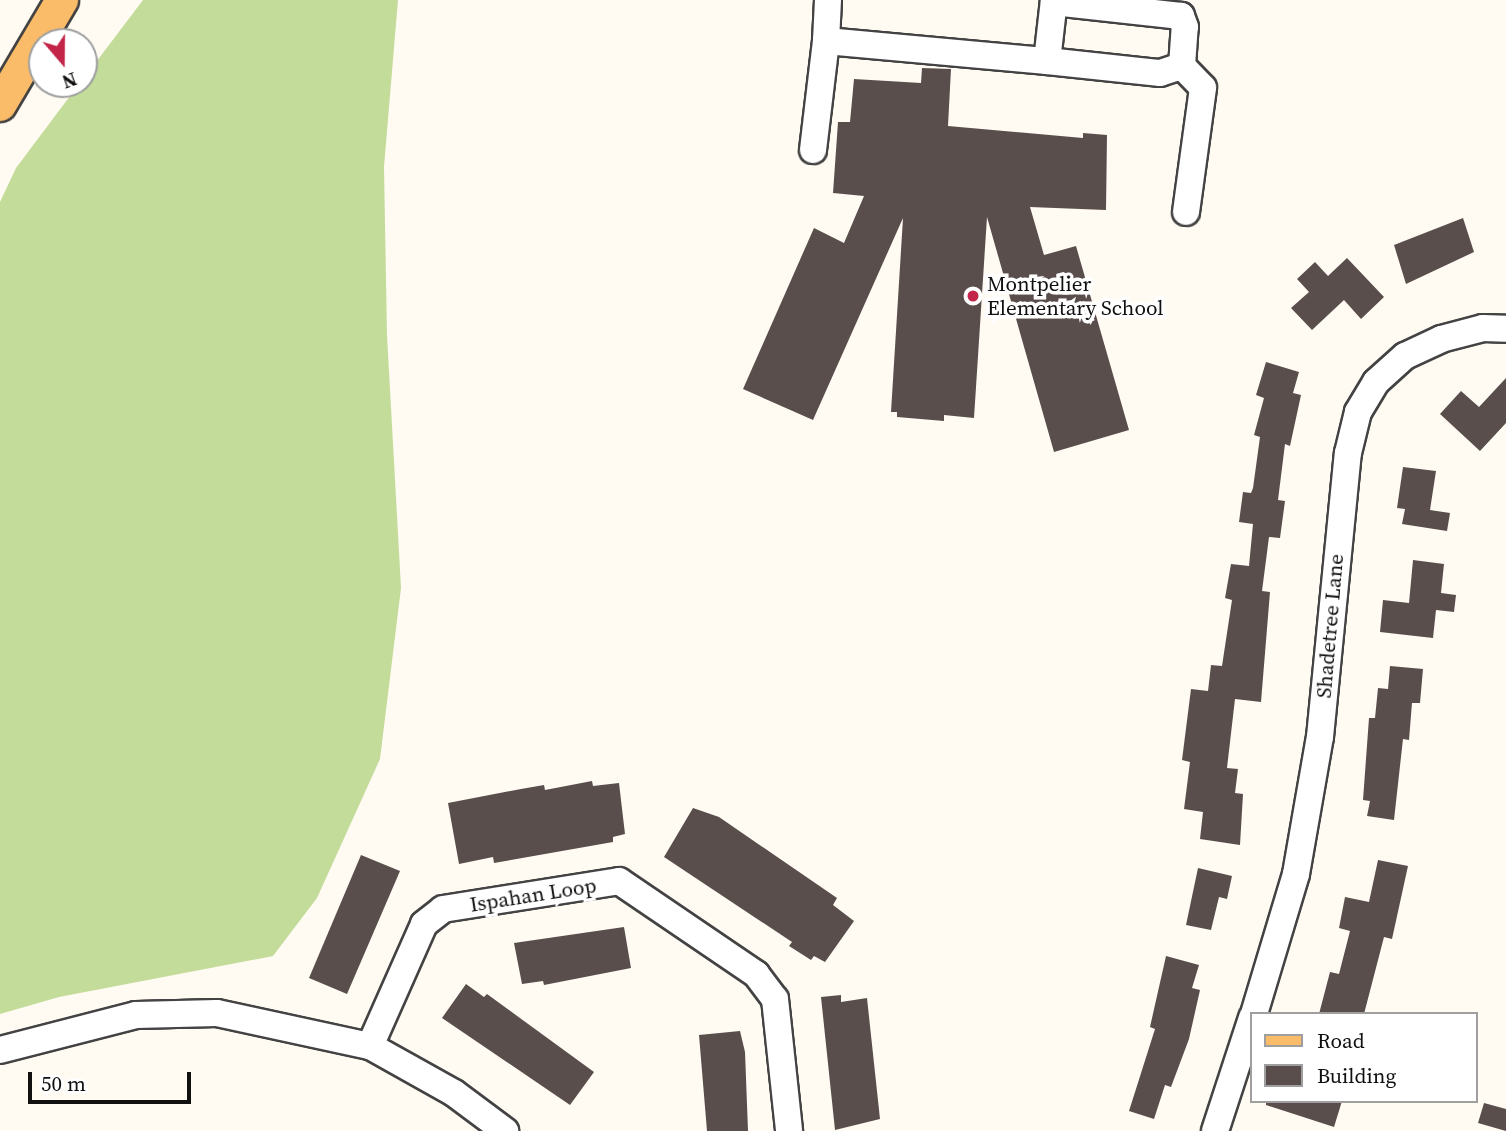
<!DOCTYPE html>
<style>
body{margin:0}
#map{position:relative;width:1506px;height:1131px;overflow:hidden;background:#fffaf2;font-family:"Source Serif 4",serif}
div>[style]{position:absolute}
.forest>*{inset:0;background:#c3dc9a}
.building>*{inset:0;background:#594e4c}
.roads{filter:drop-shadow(2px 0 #434343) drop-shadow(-2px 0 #434343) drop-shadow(0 2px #434343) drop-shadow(0 -2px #434343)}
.minor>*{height:26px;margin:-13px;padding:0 13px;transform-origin:13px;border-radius:13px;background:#fff}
.major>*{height:32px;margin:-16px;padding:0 16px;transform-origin:16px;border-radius:16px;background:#fabc68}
.dots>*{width:19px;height:19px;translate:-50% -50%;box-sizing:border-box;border:4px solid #fff;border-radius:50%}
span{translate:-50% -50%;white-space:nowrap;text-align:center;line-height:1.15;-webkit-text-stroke:7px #fff;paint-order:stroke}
.poi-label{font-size:21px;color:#101010}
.left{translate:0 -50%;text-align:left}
.street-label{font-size:21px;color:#101010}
.legend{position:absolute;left:1250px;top:1012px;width:228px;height:91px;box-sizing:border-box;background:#fff;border:2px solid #9f9f9f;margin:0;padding:9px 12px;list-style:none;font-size:21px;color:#101010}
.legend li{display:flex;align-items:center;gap:14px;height:35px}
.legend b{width:35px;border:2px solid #9f9f9f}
.north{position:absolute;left:28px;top:28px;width:70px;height:70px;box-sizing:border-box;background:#fff;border:2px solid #9f9f9f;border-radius:50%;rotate:160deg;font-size:19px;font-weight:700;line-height:28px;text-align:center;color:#101010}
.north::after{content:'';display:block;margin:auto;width:24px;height:32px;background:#c32549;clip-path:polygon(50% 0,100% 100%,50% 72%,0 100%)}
.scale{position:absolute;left:28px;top:1072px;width:163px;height:32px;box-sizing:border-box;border:4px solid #101010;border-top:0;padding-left:9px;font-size:21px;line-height:24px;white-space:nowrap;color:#101010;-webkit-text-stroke:5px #fff;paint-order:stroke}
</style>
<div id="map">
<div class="forest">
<div style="clip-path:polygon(143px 0,398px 0,384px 167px,387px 335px,401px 588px,380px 759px,317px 898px,273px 956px,59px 997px,0 1014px,0 202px,16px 168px,79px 84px,84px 84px,84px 78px)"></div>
</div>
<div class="building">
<div style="clip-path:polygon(922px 68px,951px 69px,948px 126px,1083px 138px,1083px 133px,1107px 135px,1106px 210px,1030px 207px,1044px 255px,1076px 246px,1129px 430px,1054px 452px,987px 217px,974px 418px,944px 415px,944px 421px,897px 417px,897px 412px,891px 412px,903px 218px,813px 420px,743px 389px,814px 228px,844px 243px,864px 196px,833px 193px,838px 122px,850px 122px,854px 79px,921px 83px)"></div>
<div style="clip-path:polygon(1463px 218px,1474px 252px,1406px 284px,1394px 245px)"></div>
<div style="clip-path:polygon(1347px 258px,1384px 297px,1361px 319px,1344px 300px,1312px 330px,1291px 308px,1309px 292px,1297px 279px,1315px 262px,1328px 276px)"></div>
<div style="clip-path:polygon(1266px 362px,1299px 372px,1293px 393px,1301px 395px,1290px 446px,1285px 444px,1278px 500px,1285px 501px,1280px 538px,1269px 537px,1262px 591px,1270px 592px,1261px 702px,1235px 699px,1227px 768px,1238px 769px,1235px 793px,1243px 794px,1240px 845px,1200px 839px,1203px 812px,1184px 809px,1190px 762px,1182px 760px,1191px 689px,1208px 691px,1211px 665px,1222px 666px,1232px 600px,1225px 598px,1231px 564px,1249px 566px,1253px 524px,1239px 522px,1243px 492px,1251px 493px,1253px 488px,1260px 437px,1254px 435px,1264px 398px,1256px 395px)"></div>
<div style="clip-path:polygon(1506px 378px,1506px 423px,1480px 451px,1440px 414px,1461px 391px,1479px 407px)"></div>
<div style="clip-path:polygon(1403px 467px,1436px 471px,1430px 510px,1450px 513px,1447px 531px,1402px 524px,1405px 509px,1397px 508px)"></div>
<div style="clip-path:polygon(1413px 560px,1444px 564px,1441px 593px,1456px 595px,1454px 612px,1436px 610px,1433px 638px,1380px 632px,1383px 600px,1409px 603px)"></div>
<div style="clip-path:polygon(1390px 666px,1423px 669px,1420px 703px,1412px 703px,1409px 740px,1403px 739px,1394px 820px,1367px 816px,1370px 801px,1363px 800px,1369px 718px,1375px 718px,1378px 688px,1388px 689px)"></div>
<div style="clip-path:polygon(592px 781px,593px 786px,619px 783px,625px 834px,613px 837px,613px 842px,494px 863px,493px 857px,459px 864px,448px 803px,521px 789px,544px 785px,545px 790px)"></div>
<div style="clip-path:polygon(693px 808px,719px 817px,837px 898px,833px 905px,854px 921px,825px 962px,814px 956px,811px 960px,789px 946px,792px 942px,664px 857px)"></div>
<div style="clip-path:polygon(361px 855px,400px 871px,347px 994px,309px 978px)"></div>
<div style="clip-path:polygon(1378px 860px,1408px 866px,1392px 939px,1384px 937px,1364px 1014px,1319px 1014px,1330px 972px,1339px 974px,1350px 931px,1339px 928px,1345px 897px,1369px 902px)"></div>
<div style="clip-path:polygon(1198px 868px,1232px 876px,1227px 899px,1219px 897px,1211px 930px,1186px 925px)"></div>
<div style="clip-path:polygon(624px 927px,631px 968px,544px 985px,543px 981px,522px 984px,514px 943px)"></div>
<div style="clip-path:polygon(1166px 956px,1199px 965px,1192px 988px,1200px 990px,1189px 1039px,1171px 1087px,1165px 1085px,1154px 1119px,1129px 1111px,1155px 1029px,1150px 1027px)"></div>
<div style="clip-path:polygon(466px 984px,484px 997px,487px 994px,594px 1072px,570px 1105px,442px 1018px)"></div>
<div style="clip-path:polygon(841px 995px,841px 1002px,867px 998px,880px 1119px,835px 1130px,821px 997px)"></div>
<div style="clip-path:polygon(740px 1031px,745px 1052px,748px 1131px,707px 1131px,699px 1035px)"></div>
<div style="clip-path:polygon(1266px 1101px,1342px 1101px,1334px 1127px,1266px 1105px)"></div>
<div style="clip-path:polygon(1484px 1103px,1506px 1109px,1506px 1131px,1478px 1123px)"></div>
</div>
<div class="roads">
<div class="minor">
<div style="left:828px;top:0;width:41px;rotate:92.8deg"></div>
<div style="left:826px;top:41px;width:222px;rotate:5.2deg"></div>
<div style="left:1047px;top:61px;width:61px;rotate:-83.5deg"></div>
<div style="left:1047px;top:61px;width:114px;rotate:6.1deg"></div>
<div style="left:1160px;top:73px;width:23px;rotate:-18deg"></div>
<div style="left:1182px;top:66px;width:39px;rotate:-86deg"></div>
<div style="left:1185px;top:27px;width:12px;rotate:-110deg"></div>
<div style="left:1181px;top:16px;width:128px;rotate:-173.7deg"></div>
<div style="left:1182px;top:66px;width:30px;rotate:46deg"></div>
<div style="left:1203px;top:88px;width:125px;rotate:97.8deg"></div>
<div style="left:813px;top:150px;width:110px;rotate:-83.2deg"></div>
<div style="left:1254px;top:1014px;width:146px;rotate:-73.3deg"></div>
<div style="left:1296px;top:874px;width:139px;rotate:-80.1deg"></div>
<div style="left:1320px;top:737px;width:285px;rotate:-84.4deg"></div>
<div style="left:1348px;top:453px;width:42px;rotate:-76.3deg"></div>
<div style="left:1358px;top:412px;width:35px;rotate:-59deg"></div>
<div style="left:1376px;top:382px;width:39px;rotate:-42deg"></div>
<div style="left:1405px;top:356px;width:40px;rotate:-25deg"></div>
<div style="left:1441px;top:339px;width:43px;rotate:-14.7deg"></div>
<div style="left:1483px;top:328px;width:23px;rotate:2deg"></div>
<div style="left:370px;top:1046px;width:133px;rotate:-66.1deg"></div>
<div style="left:424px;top:924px;width:24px;rotate:-38deg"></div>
<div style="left:443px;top:909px;width:178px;rotate:-9deg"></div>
<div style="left:619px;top:881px;width:166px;rotate:34.2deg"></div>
<div style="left:756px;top:974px;width:31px;rotate:53deg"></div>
<div style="left:775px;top:999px;width:133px;rotate:83.9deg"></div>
<div style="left:0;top:1050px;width:140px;rotate:-14.4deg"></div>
<div style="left:136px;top:1015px;width:81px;rotate:-1.4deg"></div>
<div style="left:217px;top:1013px;width:157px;rotate:12.2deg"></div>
<div style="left:370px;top:1046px;width:96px;rotate:29.2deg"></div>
<div style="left:454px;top:1093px;width:64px;rotate:36.7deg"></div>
<div style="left:1215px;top:1131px;width:119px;rotate:-71.9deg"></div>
</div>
<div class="major">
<div style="left:0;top:105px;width:122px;rotate:-59.4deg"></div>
</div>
</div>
<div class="dots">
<div style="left:973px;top:296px;background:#c32549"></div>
</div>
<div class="poi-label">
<span class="left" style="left:987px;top:296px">Montpelier<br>Elementary School</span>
</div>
<div class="street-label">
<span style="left:1330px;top:626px;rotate:-85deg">Shadetree Lane</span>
<span style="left:533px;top:895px;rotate:-9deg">Ispahan Loop</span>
</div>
<ul class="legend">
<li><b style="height:9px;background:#fabc68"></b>Road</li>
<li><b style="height:19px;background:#594e4c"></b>Building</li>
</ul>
<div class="north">N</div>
<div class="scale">50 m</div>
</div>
